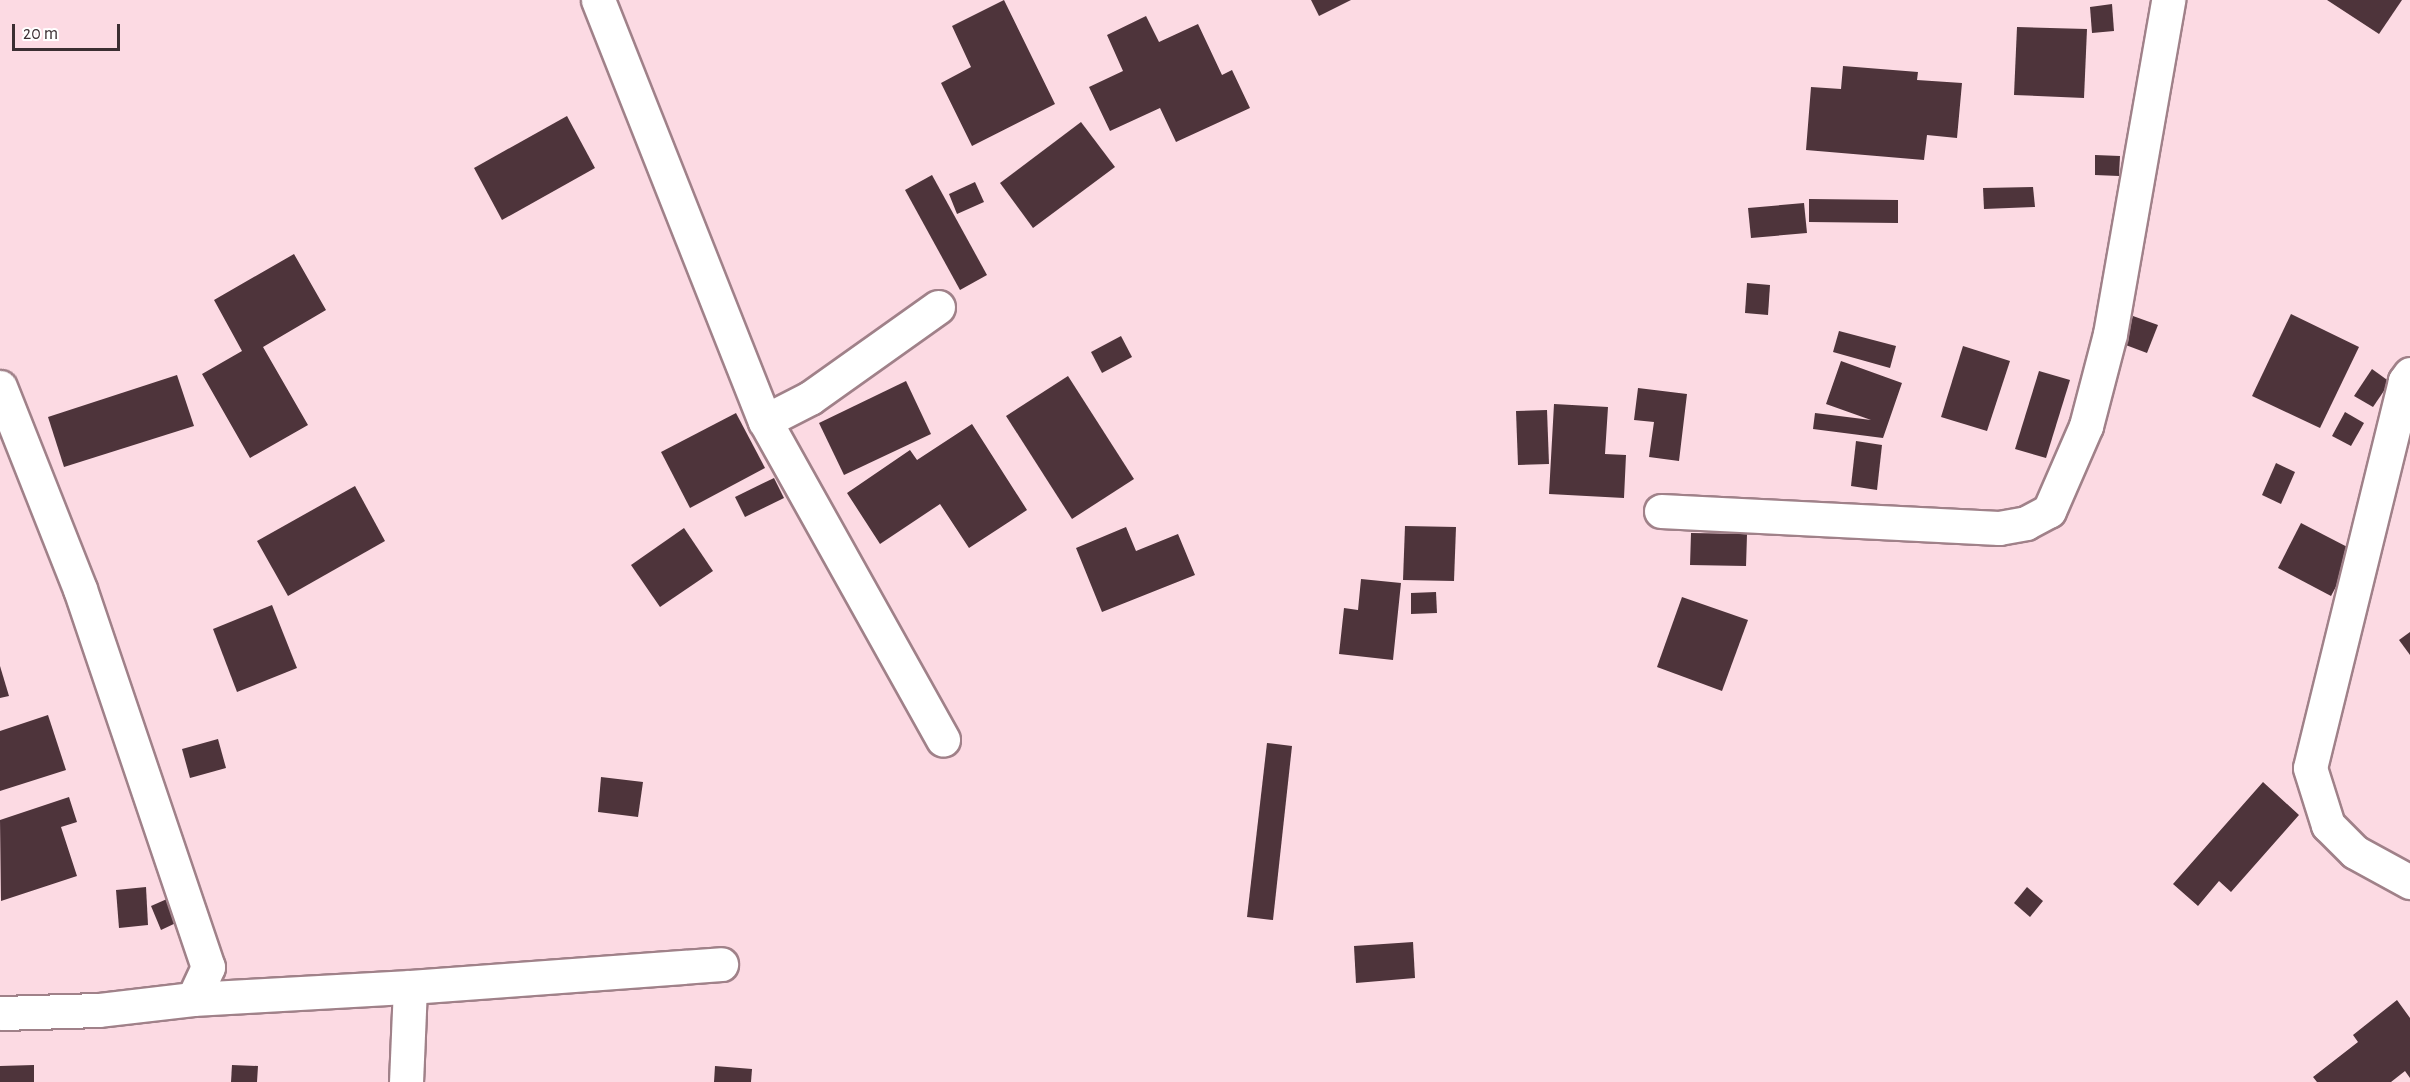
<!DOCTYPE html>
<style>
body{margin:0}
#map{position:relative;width:2410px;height:1082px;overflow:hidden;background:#fcdae3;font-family:"Alegreya Sans",sans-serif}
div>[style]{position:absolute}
.building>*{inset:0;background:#4e343b}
.roads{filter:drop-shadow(2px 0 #a08189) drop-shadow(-2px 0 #a08189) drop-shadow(0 2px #a08189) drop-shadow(0 -2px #a08189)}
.minor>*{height:33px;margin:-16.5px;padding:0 16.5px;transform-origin:16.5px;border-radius:16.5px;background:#fff}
span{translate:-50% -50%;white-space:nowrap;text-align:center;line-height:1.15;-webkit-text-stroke:6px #fff;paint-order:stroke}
.scale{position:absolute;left:12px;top:24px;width:108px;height:27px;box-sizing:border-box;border:3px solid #3b2e32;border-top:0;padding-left:8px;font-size:18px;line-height:21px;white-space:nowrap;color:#3b2e32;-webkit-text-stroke:4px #fff;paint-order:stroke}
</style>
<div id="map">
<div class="building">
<div style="clip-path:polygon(1004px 0,1055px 104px,972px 146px,941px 83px,971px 67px,952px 26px)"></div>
<div style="clip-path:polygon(1311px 0,1351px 0,1319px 16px)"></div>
<div style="clip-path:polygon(2327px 0,2402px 0,2379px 34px)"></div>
<div style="clip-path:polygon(2112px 4px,2114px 31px,2092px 33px,2090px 7px)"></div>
<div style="clip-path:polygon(1146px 16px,1159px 42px,1198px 24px,1222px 75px,1232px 70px,1250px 108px,1176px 142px,1160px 108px,1110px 131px,1089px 87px,1123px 71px,1107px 35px)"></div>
<div style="clip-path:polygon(2017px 27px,2087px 29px,2084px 98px,2014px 95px)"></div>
<div style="clip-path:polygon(1843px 66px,1918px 72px,1917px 80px,1962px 83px,1957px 138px,1927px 135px,1924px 160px,1806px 150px,1811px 87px,1841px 89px)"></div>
<div style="clip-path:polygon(567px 116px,595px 168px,502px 220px,474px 168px)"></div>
<div style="clip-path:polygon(1081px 122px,1115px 167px,1033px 228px,1000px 183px)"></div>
<div style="clip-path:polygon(2095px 155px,2120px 156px,2119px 176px,2095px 175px)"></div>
<div style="clip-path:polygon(932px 175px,987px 275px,960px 290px,905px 190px)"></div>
<div style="clip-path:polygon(975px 182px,984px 202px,957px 214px,949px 194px)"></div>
<div style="clip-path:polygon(2033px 187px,2035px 207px,1984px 209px,1983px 188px)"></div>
<div style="clip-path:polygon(1809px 199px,1898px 200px,1898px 223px,1809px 222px)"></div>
<div style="clip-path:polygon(1804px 203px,1807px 233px,1751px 238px,1748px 208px)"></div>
<div style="clip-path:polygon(294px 254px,326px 310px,263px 347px,308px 425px,250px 458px,202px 374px,242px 351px,214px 300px)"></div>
<div style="clip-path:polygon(1747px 283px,1770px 285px,1768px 315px,1745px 313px)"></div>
<div style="clip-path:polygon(2291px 314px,2359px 347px,2320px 428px,2252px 396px)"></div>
<div style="clip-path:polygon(2133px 316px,2158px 325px,2147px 353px,2123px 344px)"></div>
<div style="clip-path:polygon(1839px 331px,1896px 346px,1890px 368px,1833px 352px)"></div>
<div style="clip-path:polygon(1121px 336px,1132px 357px,1102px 373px,1091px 352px)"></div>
<div style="clip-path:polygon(1963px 346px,2010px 361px,1987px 431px,1941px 417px)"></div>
<div style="clip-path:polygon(1841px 361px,1902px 383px,1883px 438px,1813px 429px,1815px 413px,1871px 420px,1826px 404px)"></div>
<div style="clip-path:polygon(2372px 369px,2390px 382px,2373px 407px,2354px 396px)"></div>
<div style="clip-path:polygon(2039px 371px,2070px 380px,2046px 458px,2015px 449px)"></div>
<div style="clip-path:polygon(177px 375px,194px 426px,64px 467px,48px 417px)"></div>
<div style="clip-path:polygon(1068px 376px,1134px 479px,1072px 519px,1006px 416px)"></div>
<div style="clip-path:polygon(906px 381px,931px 434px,844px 475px,819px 423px)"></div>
<div style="clip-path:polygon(1638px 388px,1687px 394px,1679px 461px,1649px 457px,1654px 422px,1634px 420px)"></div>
<div style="clip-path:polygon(1554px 404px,1608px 407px,1605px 454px,1626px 455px,1624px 498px,1549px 494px)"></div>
<div style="clip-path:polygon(1547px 410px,1549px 464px,1518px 465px,1516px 411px)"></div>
<div style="clip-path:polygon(2345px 412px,2364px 423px,2351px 446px,2332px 436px)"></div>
<div style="clip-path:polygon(736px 413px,765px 468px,690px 508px,661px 452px)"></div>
<div style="clip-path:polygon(972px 424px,1027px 510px,969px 548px,940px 504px,880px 544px,847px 493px,910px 450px,917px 460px)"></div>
<div style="clip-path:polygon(1856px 441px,1882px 445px,1877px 490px,1851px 486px)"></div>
<div style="clip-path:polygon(2276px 463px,2295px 472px,2281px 504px,2262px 495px)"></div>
<div style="clip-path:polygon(774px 478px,784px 498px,745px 517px,735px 497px)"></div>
<div style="clip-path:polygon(355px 486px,385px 541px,288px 596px,257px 541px)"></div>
<div style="clip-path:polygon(2301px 523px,2355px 551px,2331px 596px,2278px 568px)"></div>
<div style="clip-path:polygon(1405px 526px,1456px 527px,1454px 581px,1403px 580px)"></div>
<div style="clip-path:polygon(1126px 527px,1136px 551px,1178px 534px,1195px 575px,1102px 612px,1076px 548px)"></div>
<div style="clip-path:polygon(684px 528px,713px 571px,660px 607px,631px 565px)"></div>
<div style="clip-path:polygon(1691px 533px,1747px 534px,1746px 566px,1690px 565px)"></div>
<div style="clip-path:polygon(1361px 579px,1401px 583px,1393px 660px,1339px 654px,1344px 608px,1358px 610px)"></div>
<div style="clip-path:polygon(1436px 592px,1437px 613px,1411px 614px,1411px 593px)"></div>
<div style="clip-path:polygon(1682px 597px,1748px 620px,1722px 691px,1657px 667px)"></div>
<div style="clip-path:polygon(272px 605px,297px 668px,237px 692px,213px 629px)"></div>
<div style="clip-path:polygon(2410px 632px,2410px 655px,2399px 640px)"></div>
<div style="clip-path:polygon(0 666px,9px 696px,0 698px)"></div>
<div style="clip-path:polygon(48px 715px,66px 770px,0 791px,0 731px)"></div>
<div style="clip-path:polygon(218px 739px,226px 768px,190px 778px,182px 749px)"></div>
<div style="clip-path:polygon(1267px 743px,1292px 746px,1273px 920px,1247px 917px)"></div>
<div style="clip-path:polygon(601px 777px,643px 782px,638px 817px,598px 812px)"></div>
<div style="clip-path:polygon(2263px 782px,2299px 815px,2231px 892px,2219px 881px,2198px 906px,2173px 884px)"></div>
<div style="clip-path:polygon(69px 797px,77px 822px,61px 827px,77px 876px,1px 901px,0 820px)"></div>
<div style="clip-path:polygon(146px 887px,148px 925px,119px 928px,116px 890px)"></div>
<div style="clip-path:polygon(2027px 887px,2043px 901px,2030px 917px,2014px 903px)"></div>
<div style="clip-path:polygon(167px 899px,178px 922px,161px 930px,151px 906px)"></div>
<div style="clip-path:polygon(1413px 942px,1415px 978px,1356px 983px,1354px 946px)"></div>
<div style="clip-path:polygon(2397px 1000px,2410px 1018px,2410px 1078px,2405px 1071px,2391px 1082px,2317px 1082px,2313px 1077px,2358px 1042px,2353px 1035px)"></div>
<div style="clip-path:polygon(34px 1065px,34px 1082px,0 1082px,0 1066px)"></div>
<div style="clip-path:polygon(232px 1065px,258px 1066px,257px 1082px,231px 1082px)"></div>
<div style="clip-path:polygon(715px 1066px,752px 1069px,751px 1082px,714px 1082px)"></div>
</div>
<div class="roads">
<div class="minor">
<div style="left:598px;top:0;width:453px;rotate:68.4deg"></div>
<div style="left:765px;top:421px;width:365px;rotate:60.8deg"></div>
<div style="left:2410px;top:374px;width:9px;rotate:126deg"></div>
<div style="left:2405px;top:381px;width:398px;rotate:103.8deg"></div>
<div style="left:2310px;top:768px;width:60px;rotate:72.5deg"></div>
<div style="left:2328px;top:825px;width:38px;rotate:45deg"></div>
<div style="left:2355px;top:852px;width:63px;rotate:28.6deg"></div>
<div style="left:0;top:387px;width:217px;rotate:68.4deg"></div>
<div style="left:80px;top:589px;width:399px;rotate:71.3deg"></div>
<div style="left:208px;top:967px;width:35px;rotate:115deg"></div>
<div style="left:193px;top:999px;width:96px;rotate:173.4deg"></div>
<div style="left:98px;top:1010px;width:98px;rotate:178.2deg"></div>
<div style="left:765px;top:421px;width:51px;rotate:-27.1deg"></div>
<div style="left:810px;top:398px;width:157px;rotate:-35.4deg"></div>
<div style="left:1661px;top:511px;width:338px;rotate:2.9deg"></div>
<div style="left:1999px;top:528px;width:27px;rotate:-10deg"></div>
<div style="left:2026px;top:523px;width:26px;rotate:-28deg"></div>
<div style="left:2049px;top:511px;width:93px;rotate:-66.5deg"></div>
<div style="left:2086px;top:426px;width:95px;rotate:-75.4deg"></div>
<div style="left:2110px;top:334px;width:339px;rotate:-80.1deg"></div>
<div style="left:410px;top:987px;width:312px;rotate:-4.2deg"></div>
<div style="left:193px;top:999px;width:217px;rotate:-3.2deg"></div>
<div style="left:410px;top:987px;width:95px;rotate:92.4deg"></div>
</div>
</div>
<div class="scale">20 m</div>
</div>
